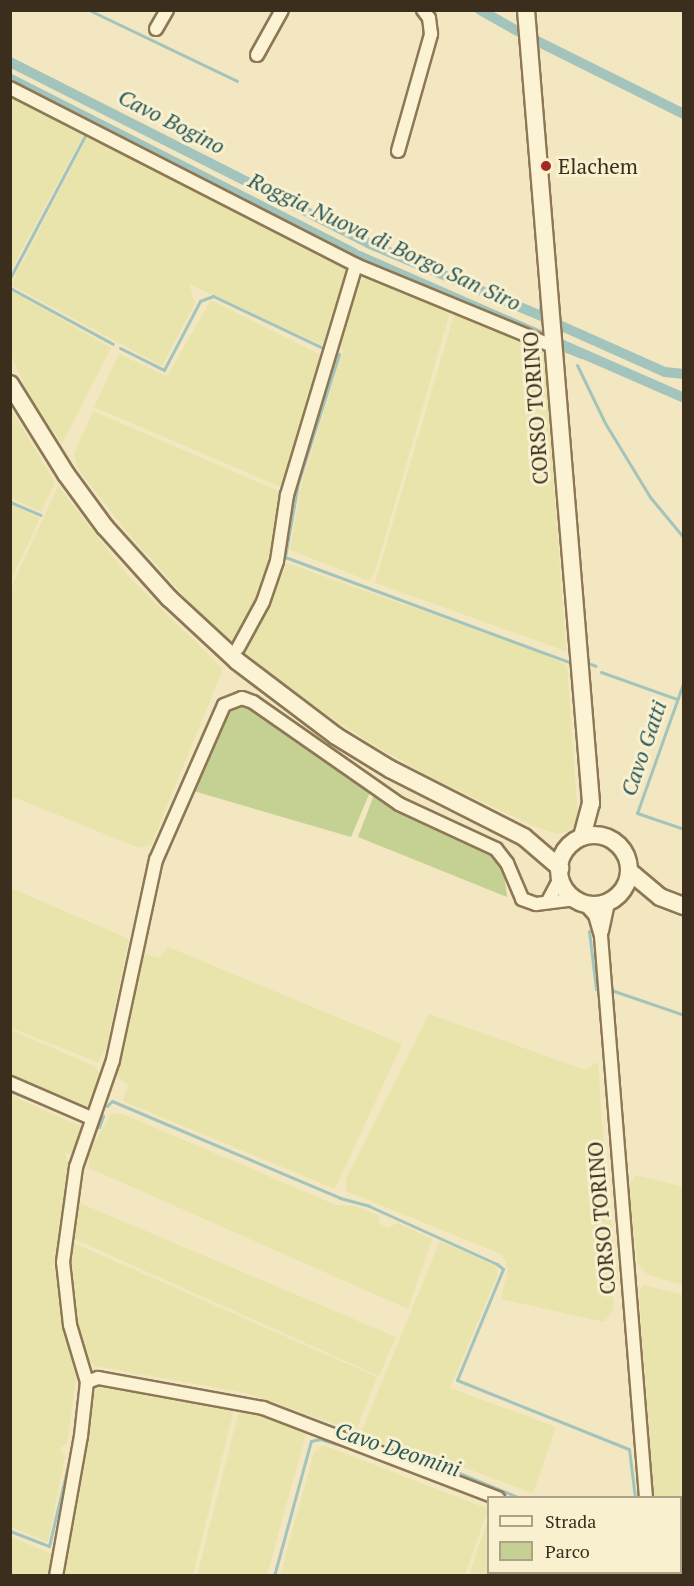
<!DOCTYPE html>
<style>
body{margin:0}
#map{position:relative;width:694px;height:1586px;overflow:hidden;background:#f2e7c0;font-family:"PT Serif",serif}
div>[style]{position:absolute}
.farmland>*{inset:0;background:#e9e4ac}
.green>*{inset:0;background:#c4d192}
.water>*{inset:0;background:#a3c4bd}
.stream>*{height:3px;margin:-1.5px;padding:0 1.5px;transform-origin:1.5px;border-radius:1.5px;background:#a3c4bd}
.canal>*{height:10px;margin:-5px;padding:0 5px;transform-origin:5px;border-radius:5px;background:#a3c4bd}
.roads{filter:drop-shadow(2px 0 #8d7856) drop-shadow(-2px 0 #8d7856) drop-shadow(0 2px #8d7856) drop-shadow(0 -2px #8d7856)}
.street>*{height:12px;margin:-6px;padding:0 6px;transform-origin:6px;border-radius:6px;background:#fcf3d4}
.secondary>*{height:16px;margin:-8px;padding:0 8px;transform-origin:8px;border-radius:8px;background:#fcf3d4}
.secondary>.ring{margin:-8px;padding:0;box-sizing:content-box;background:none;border:16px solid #fcf3d4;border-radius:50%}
.dots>*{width:16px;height:16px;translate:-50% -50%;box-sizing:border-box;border:3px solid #f9f0d0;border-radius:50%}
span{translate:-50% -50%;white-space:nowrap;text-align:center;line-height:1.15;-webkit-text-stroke:6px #f9f0d0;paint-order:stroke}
.poi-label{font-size:21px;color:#3b2e1c}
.left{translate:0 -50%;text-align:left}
.street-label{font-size:21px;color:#3b2e1c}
.water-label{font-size:22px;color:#295b5c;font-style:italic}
.frame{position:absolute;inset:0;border:12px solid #3b2e1c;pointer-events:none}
.legend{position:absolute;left:487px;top:1496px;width:195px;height:78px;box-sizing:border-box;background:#f9f0d0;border:2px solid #ada288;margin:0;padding:8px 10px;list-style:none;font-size:18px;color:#3b2e1c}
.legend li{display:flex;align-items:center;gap:12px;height:30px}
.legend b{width:30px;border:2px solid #ada288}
</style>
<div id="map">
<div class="farmland">
<div style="clip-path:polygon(11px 95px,85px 132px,11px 270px)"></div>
<div style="clip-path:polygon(88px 136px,349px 265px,329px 348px,189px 284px,195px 303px,162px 366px,11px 285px)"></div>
<div style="clip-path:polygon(368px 276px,451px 309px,375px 572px,369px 581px,290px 550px,301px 486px,343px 350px,339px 344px,357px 284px)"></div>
<div style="clip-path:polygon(11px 290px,111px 348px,62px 444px,30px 398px,11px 355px)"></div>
<div style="clip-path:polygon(211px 300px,325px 357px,288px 482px,281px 487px,94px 407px,119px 354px,167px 376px)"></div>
<div style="clip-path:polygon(455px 312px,544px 349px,566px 651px,375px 583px)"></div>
<div style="clip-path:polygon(11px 409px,55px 483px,41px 512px,11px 498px)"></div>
<div style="clip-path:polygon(93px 411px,283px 493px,270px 573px,233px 641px,200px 614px,127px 532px,78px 469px,74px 454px)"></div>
<div style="clip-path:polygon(58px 486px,129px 577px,223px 669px,151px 845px,139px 848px,11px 796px,11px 588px)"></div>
<div style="clip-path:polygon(11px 505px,40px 518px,11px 580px)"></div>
<div style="clip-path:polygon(287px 563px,546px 655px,567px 666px,578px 820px,571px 830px,557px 834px,536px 827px,436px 780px,369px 742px,294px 693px,246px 653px)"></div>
<div style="clip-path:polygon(11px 888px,129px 939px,106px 1048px,98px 1062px,11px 1028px)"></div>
<div style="clip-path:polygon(168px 947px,402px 1044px,335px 1189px,123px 1101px,128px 1085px,111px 1071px,139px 952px,159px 958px)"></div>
<div style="clip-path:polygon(429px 1014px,585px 1070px,598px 1062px,605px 1167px,618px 1277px,612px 1285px,614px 1309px,604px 1322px,501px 1299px,508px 1270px,503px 1255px,346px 1191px,346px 1179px)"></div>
<div style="clip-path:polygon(11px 1030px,94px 1066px,102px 1077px,90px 1107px,83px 1109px,11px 1077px)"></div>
<div style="clip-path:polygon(10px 1095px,82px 1127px,72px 1155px,65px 1152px,69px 1168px,59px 1266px,49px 1266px,56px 1270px,61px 1315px,76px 1378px,67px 1443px,59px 1449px,65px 1456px,48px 1542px,11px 1527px)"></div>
<div style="clip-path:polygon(111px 1114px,123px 1114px,336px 1205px,356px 1206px,378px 1215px,379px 1223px,387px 1228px,398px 1223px,432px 1239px,408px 1309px,89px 1168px,89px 1152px)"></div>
<div style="clip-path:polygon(636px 1175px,683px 1187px,683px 1285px,647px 1274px,638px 1264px,628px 1185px)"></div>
<div style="clip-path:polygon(75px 1201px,396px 1337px,379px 1376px,70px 1237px)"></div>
<div style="clip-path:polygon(440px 1241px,497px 1267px,497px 1276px,450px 1388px,556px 1427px,533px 1493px,425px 1453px,417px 1455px,360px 1435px)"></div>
<div style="clip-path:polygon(76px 1244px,377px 1377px,356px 1431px,246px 1393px,95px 1366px,86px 1357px,72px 1298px,69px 1249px)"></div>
<div style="clip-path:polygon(643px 1285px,683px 1295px,683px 1541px,680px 1498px,654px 1497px,639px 1293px)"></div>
<div style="clip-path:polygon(104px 1383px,235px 1405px,193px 1575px,60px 1576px,90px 1396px)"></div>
<div style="clip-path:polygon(240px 1407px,300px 1423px,307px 1430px,267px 1575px,197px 1576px)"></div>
<div style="clip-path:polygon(323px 1445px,488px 1509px,465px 1575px,280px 1575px,314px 1452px)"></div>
<div style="clip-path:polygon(488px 1519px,488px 1572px,641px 1575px,469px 1575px)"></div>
<div style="clip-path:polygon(10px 1537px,53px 1554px,50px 1575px,11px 1575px)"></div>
</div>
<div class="green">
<div style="clip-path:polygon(248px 704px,370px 792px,351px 837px,190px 790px,220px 717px,231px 705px)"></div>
<div style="clip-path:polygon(374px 795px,486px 849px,504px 874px,507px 897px,358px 837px)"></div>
</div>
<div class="water">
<div style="clip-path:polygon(10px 73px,357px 249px,353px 257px,11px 81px)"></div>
</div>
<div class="stream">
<div style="left:89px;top:10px;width:164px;rotate:25.6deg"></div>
<div style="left:10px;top:278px;width:165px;rotate:-62.2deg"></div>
<div style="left:10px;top:288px;width:117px;rotate:28.5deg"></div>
<div style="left:541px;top:300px;width:8px;rotate:97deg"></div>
<div style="left:540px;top:308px;width:5px;rotate:37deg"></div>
<div style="left:120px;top:348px;width:49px;rotate:26.6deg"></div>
<div style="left:164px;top:370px;width:78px;rotate:-62.4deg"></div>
<div style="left:200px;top:301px;width:14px;rotate:-21deg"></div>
<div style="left:213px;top:296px;width:126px;rotate:25.3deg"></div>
<div style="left:559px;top:348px;width:24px;rotate:22deg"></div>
<div style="left:334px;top:353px;width:5px;rotate:11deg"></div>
<div style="left:339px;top:354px;width:135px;rotate:107.6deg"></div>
<div style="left:298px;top:483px;width:75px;rotate:100deg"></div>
<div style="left:285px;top:557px;width:306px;rotate:20.3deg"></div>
<div style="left:577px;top:365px;width:64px;rotate:64.2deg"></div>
<div style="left:605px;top:423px;width:87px;rotate:58.7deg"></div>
<div style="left:650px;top:497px;width:53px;rotate:50.3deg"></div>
<div style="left:10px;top:502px;width:33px;rotate:23deg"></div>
<div style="left:587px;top:663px;width:9px;rotate:18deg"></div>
<div style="left:601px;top:672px;width:81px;rotate:19.6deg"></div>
<div style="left:684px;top:681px;width:140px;rotate:109.6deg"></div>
<div style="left:637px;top:813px;width:50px;rotate:18.8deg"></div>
<div style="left:574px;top:694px;width:116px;rotate:86.1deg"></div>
<div style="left:589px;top:931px;width:58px;rotate:83.1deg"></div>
<div style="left:596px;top:989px;width:6px;rotate:-9deg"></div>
<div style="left:611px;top:990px;width:77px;rotate:18.9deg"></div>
<div style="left:10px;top:1091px;width:65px;rotate:21.8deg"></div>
<div style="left:107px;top:1106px;width:7px;rotate:-45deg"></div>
<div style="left:112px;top:1101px;width:248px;rotate:23deg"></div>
<div style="left:340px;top:1198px;width:30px;rotate:15deg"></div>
<div style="left:369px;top:1206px;width:141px;rotate:24.4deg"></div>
<div style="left:497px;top:1264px;width:8px;rotate:40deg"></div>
<div style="left:503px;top:1269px;width:120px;rotate:112.5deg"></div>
<div style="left:457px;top:1380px;width:185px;rotate:21.9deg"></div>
<div style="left:629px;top:1449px;width:49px;rotate:83deg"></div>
<div style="left:95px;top:1125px;width:4px;rotate:27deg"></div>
<div style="left:99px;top:1127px;width:12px;rotate:-70deg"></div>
<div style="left:96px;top:1371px;width:170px;rotate:10.5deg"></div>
<div style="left:263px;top:1402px;width:86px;rotate:21.2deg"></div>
<div style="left:380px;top:1447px;width:59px;rotate:16.6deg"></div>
<div style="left:437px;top:1464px;width:90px;rotate:22.3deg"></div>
<div style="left:10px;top:1531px;width:42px;rotate:21deg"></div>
<div style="left:49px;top:1546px;width:110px;rotate:-76.8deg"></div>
<div style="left:680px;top:1550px;width:4px;rotate:14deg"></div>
<div style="left:274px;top:1576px;width:140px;rotate:-74.7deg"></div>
<div style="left:311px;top:1441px;width:9px;rotate:-13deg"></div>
<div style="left:320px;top:1439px;width:42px;rotate:16.7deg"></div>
</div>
<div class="canal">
<div style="left:480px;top:10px;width:47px;rotate:29.3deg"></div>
<div style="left:537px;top:41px;width:164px;rotate:26.4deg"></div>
<div style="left:10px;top:62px;width:403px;rotate:26.8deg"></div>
<div style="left:370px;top:244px;width:191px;rotate:22.8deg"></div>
<div style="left:341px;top:248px;width:374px;rotate:23.6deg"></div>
<div style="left:557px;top:324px;width:118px;rotate:24deg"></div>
<div style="left:665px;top:372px;width:19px;rotate:6deg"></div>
</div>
<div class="roads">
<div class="street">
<div style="left:156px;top:29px;width:22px;rotate:-60deg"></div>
<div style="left:257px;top:55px;width:51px;rotate:-60.9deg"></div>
<div style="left:10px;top:88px;width:389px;rotate:27.1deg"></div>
<div style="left:356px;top:265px;width:213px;rotate:22.4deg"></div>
<div style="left:398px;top:151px;width:122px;rotate:-74.2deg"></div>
<div style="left:431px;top:34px;width:16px;rotate:-97deg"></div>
<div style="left:429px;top:18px;width:10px;rotate:-127deg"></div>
<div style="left:238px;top:648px;width:52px;rotate:-61.5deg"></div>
<div style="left:263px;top:602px;width:43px;rotate:-71.1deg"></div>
<div style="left:277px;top:561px;width:67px;rotate:-81.4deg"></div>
<div style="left:287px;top:495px;width:240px;rotate:-73.3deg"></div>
<div style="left:548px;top:901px;width:26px;rotate:-62deg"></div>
<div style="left:585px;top:904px;width:15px;rotate:48deg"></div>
<div style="left:595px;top:915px;width:22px;rotate:74deg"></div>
<div style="left:601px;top:936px;width:564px;rotate:85.42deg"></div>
<div style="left:602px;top:931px;width:29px;rotate:-78deg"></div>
<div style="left:10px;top:1083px;width:88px;rotate:23.4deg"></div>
<div style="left:87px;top:1382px;width:59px;rotate:-106.6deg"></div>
<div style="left:70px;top:1325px;width:63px;rotate:-96.3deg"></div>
<div style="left:63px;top:1262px;width:96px;rotate:-82.2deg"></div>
<div style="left:76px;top:1167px;width:113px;rotate:-70.9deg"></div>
<div style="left:113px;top:1060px;width:205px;rotate:-77.9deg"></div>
<div style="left:156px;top:860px;width:169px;rotate:-66.3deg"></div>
<div style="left:224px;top:705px;width:19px;rotate:-21deg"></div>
<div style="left:242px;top:698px;width:12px;rotate:20deg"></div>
<div style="left:253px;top:702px;width:178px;rotate:34.9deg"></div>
<div style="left:399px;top:804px;width:107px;rotate:24.9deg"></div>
<div style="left:496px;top:849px;width:18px;rotate:52deg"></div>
<div style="left:507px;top:863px;width:39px;rotate:67deg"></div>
<div style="left:522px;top:899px;width:15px;rotate:20deg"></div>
<div style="left:536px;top:904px;width:38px;rotate:-7deg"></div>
<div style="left:652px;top:1572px;width:4px;rotate:90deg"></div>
<div style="left:56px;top:1576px;width:142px;rotate:-79.9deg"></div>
<div style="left:81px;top:1436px;width:54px;rotate:-83.7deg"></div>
<div style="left:87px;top:1382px;width:12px;rotate:-20deg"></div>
<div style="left:98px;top:1378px;width:168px;rotate:10.3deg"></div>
<div style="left:263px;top:1408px;width:252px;rotate:21deg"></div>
</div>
<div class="secondary">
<div style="left:526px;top:10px;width:796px;rotate:85.31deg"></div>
<div style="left:591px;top:803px;width:35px;rotate:105deg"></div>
<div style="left:10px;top:384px;width:106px;rotate:58.1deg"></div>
<div style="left:66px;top:474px;width:66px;rotate:53.7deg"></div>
<div style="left:105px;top:527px;width:96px;rotate:48deg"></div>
<div style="left:169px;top:598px;width:93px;rotate:42.8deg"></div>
<div style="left:237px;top:661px;width:124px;rotate:37.1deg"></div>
<div style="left:336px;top:736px;width:63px;rotate:31.4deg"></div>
<div style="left:390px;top:769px;width:150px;rotate:26.9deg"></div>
<div style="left:524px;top:837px;width:48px;rotate:40.7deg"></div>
<div class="ring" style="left:559px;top:835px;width:54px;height:54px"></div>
<div style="left:629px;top:871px;width:40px;rotate:40deg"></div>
<div style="left:660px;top:897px;width:26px;rotate:21deg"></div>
</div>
</div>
<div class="dots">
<div style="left:546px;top:166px;background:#a22a20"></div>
</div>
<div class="poi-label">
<span class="left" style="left:558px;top:166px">Elachem</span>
</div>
<div class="street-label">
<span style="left:535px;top:408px;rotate:-94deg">CORSO TORINO</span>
<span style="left:601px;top:1218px;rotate:-95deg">CORSO TORINO</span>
</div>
<div class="water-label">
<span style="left:172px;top:121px;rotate:27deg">Cavo Bogino</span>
<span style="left:385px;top:241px;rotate:25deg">Roggia Nuova di Borgo San Siro</span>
<span style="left:643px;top:748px;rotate:-71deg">Cavo Gatti</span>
<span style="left:398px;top:1449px;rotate:18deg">Cavo Deomini</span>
</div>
<div class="frame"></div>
<ul class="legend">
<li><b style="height:8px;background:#fcf3d4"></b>Strada</li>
<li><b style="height:16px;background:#c4d192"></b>Parco</li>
</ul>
</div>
